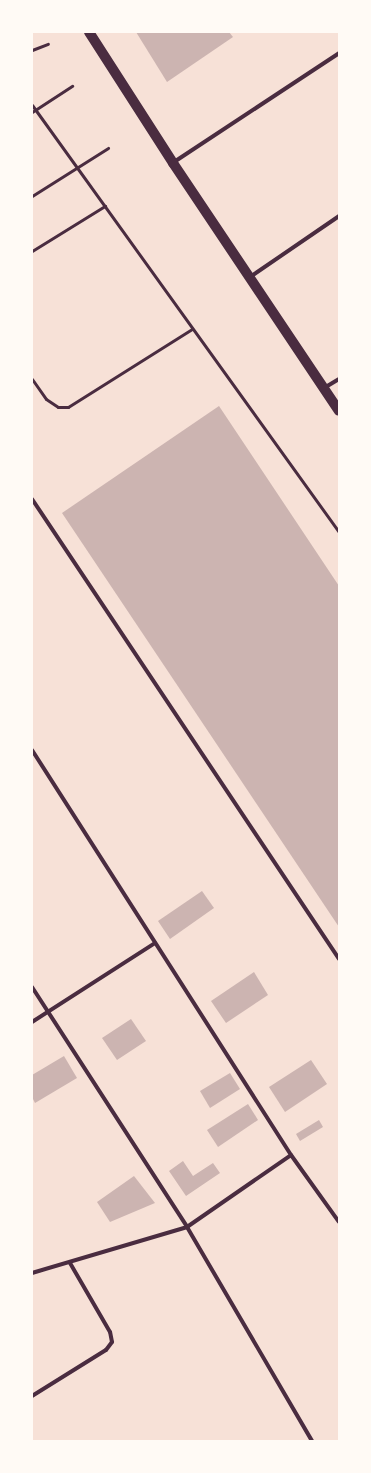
<!DOCTYPE html>
<style>
body{margin:0}
#map{position:relative;width:371px;height:1473px;overflow:hidden;background:#f7e1d7;font-family:"DM Sans",sans-serif}
div>[style]{position:absolute}
.building>*{inset:0;background:#ccb4b1}
.service>*{height:3px;margin:-1.5px;padding:0 1.5px;transform-origin:1.5px;border-radius:1.5px;background:#4a2c40}
.minor>*{height:4px;margin:-2px;padding:0 2px;transform-origin:2px;border-radius:2px;background:#4a2c40}
.primary>*{height:10px;margin:-5px;padding:0 5px;transform-origin:5px;border-radius:5px;background:#4a2c40}
span{translate:-50% -50%;white-space:nowrap;text-align:center;line-height:1.15;-webkit-text-stroke:4px #fffaf5;paint-order:stroke}
.frame{position:absolute;inset:0;border:33px solid #fffaf5;pointer-events:none}
</style>
<div id="map">
<div class="building">
<div style="clip-path:polygon(136px 32px,229px 32px,233px 37px,167px 82px)"></div>
<div style="clip-path:polygon(219px 406px,339px 586px,339px 927px,62px 513px)"></div>
<div style="clip-path:polygon(202px 891px,214px 908px,170px 939px,158px 921px)"></div>
<div style="clip-path:polygon(254px 972px,268px 995px,226px 1023px,211px 1001px)"></div>
<div style="clip-path:polygon(131px 1019px,146px 1041px,117px 1060px,102px 1038px)"></div>
<div style="clip-path:polygon(64px 1056px,77px 1078px,35px 1103px,32px 1097px,32px 1075px)"></div>
<div style="clip-path:polygon(311px 1060px,327px 1084px,285px 1112px,269px 1087px)"></div>
<div style="clip-path:polygon(230px 1073px,240px 1089px,210px 1108px,200px 1091px)"></div>
<div style="clip-path:polygon(248px 1104px,258px 1120px,218px 1147px,207px 1130px)"></div>
<div style="clip-path:polygon(319px 1120px,323px 1127px,300px 1141px,296px 1134px)"></div>
<div style="clip-path:polygon(183px 1161px,193px 1176px,213px 1163px,220px 1173px,186px 1196px,169px 1171px)"></div>
<div style="clip-path:polygon(134px 1176px,155px 1203px,110px 1222px,97px 1202px)"></div>
</div>
<div class="service">
<div style="left:32px;top:50px;width:17px;rotate:-21deg"></div>
<div style="left:32px;top:105px;width:526px;rotate:54.29deg"></div>
<div style="left:32px;top:112px;width:48px;rotate:-33deg"></div>
<div style="left:32px;top:196px;width:90px;rotate:-32.3deg"></div>
<div style="left:32px;top:251px;width:86px;rotate:-31.7deg"></div>
<div style="left:32px;top:379px;width:24px;rotate:55deg"></div>
<div style="left:46px;top:399px;width:14px;rotate:34deg"></div>
<div style="left:58px;top:407px;width:10px"></div>
<div style="left:68px;top:407px;width:146px;rotate:-32.2deg"></div>
</div>
<div class="minor">
<div style="left:174px;top:162px;width:198px;rotate:-33.4deg"></div>
<div style="left:250px;top:277px;width:108px;rotate:-34.4deg"></div>
<div style="left:324px;top:388px;width:17px;rotate:-31deg"></div>
<div style="left:32px;top:499px;width:553px;rotate:56.28deg"></div>
<div style="left:32px;top:750px;width:481px;rotate:57.4deg"></div>
<div style="left:291px;top:1155px;width:82px;rotate:54.4deg"></div>
<div style="left:32px;top:987px;width:286px;rotate:57.1deg"></div>
<div style="left:187px;top:1227px;width:248px;rotate:59.7deg"></div>
<div style="left:32px;top:1022px;width:146px;rotate:-32.7deg"></div>
<div style="left:32px;top:1273px;width:162px;rotate:-16.5deg"></div>
<div style="left:187px;top:1227px;width:126px;rotate:-34.7deg"></div>
<div style="left:32px;top:1396px;width:87px;rotate:-31.9deg"></div>
<div style="left:106px;top:1350px;width:10px;rotate:-53deg"></div>
<div style="left:112px;top:1342px;width:10px;rotate:-101deg"></div>
<div style="left:110px;top:1332px;width:80px;rotate:-120.1deg"></div>
</div>
<div class="primary">
<div style="left:89px;top:32px;width:156px;rotate:57.3deg"></div>
<div style="left:173px;top:163px;width:298px;rotate:56.2deg"></div>
</div>
<div class="frame"></div>
</div>
